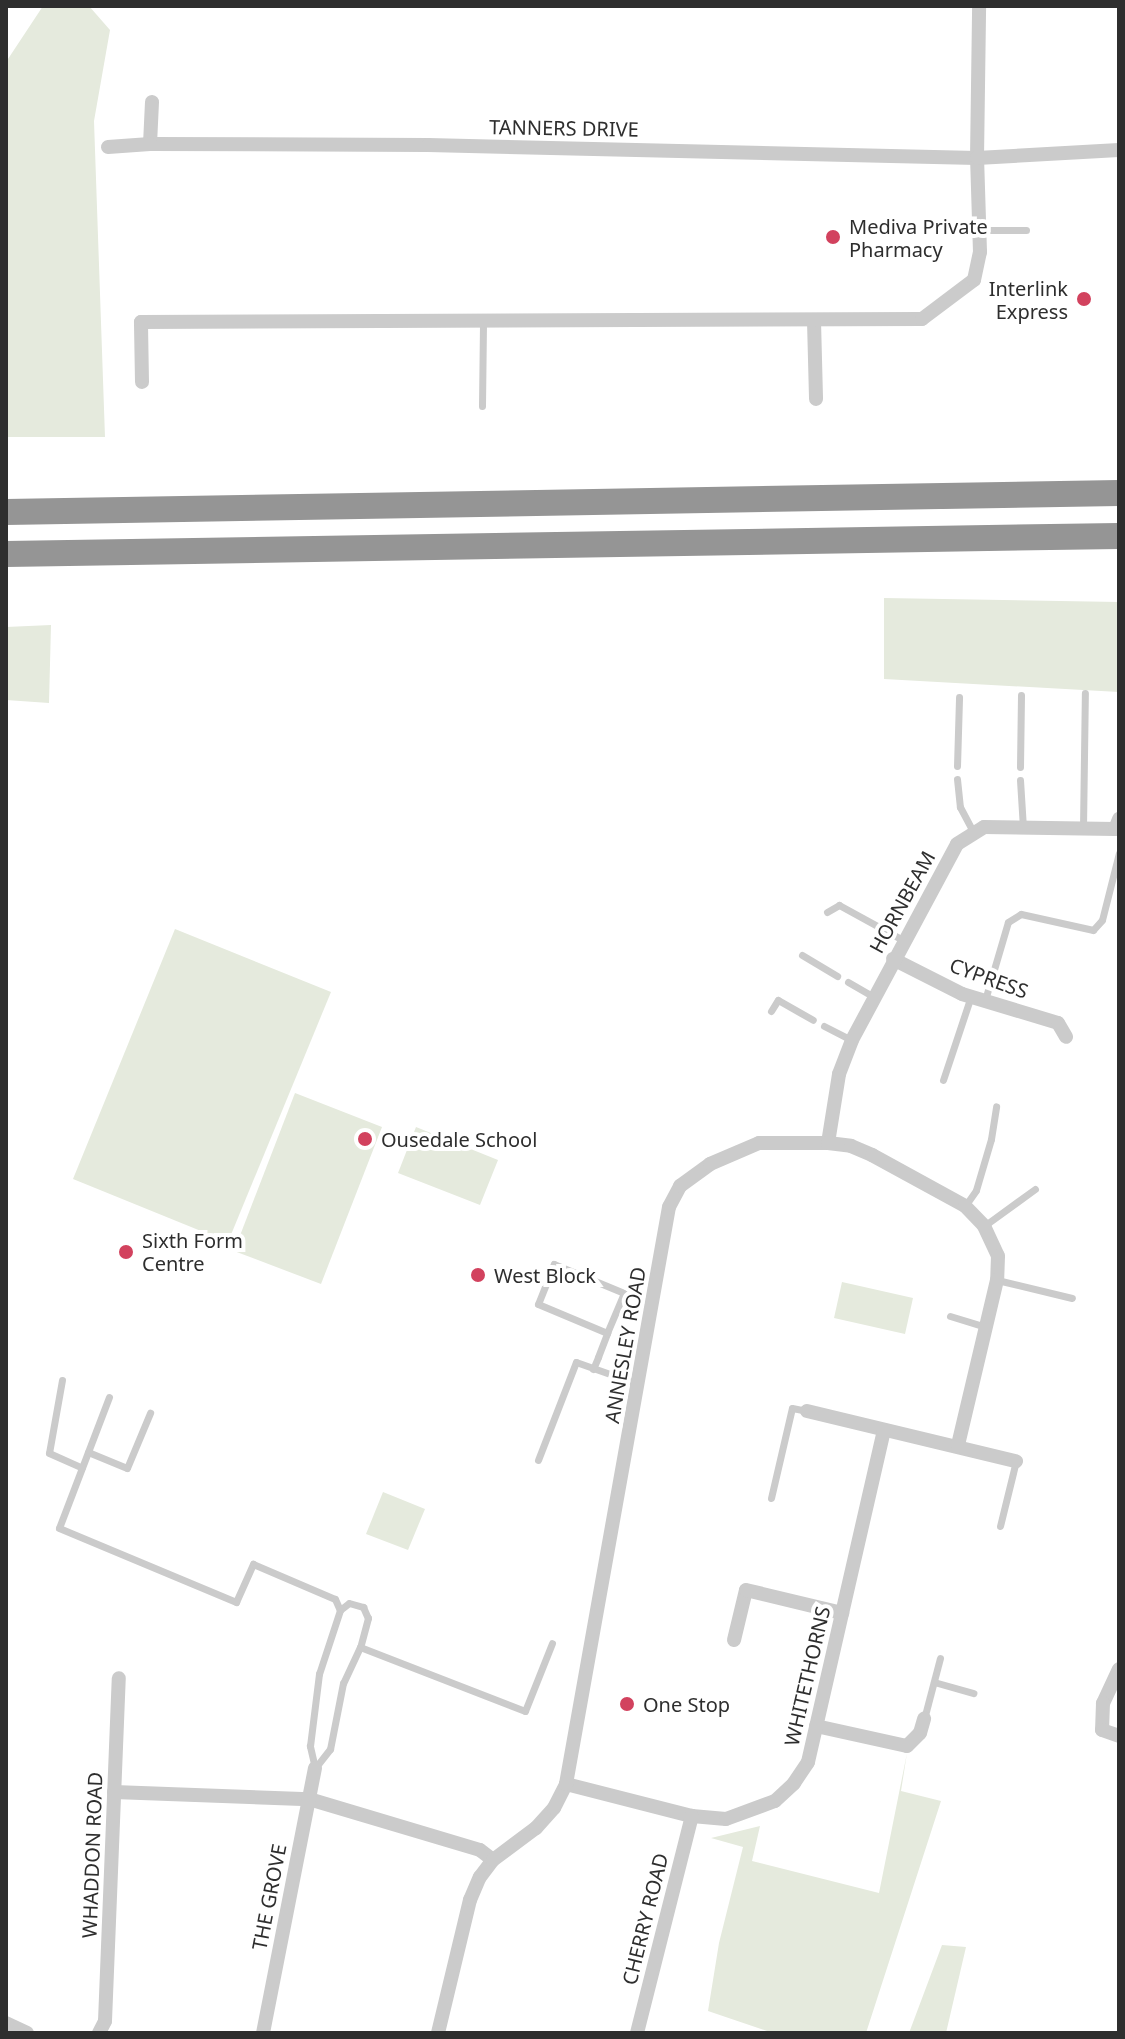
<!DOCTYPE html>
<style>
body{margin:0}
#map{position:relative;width:1125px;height:2039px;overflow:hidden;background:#fff;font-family:"Noto Sans",sans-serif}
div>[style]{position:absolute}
.green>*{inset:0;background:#e5eadd}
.service>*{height:7px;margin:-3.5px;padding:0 3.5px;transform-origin:3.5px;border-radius:3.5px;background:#cbcbcb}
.minor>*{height:14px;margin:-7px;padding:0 7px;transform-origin:7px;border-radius:7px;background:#cbcbcb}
.motorway>*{height:26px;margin:-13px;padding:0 13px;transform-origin:13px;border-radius:13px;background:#959595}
.dots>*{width:22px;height:22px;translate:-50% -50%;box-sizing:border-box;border:4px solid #fff;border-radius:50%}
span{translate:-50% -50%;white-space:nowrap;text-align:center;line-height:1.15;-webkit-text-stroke:8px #fff;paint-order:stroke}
.street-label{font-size:20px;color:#2e2e2e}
.poi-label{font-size:20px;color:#2e2e2e}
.left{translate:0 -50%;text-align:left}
.right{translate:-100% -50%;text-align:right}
.frame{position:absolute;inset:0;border:8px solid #2e2e2e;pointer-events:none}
</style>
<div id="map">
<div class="green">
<div style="clip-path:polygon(43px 6px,89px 6px,110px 30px,94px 121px,105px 437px,6px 437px,6px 62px)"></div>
<div style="clip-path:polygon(884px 598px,1119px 602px,1119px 692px,884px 679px)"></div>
<div style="clip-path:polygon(51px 625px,49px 703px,6px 700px,6px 627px)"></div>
<div style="clip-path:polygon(175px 929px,331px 992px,228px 1242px,73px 1179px)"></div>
<div style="clip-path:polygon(295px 1093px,382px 1127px,321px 1284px,234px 1251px)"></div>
<div style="clip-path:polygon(416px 1127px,498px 1160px,480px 1205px,398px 1173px)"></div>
<div style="clip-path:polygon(842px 1282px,913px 1298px,905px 1334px,834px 1318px)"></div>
<div style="clip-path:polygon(383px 1492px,425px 1509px,408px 1550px,366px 1534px)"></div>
<div style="clip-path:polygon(907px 1753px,901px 1791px,941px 1801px,866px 2033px,773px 2033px,708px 2011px,719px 1943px,743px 1847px,711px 1838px,760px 1826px,752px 1861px,879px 1893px)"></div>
<div style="clip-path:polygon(942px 1945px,966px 1947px,946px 2033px,909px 2033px)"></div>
</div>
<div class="service">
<div style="left:979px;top:230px;width:47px"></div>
<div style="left:482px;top:406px;width:86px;rotate:-89.3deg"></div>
<div style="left:957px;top:766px;width:69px;rotate:-88.3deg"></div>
<div style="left:1020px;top:767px;width:72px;rotate:-89.2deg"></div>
<div style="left:957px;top:779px;width:28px;rotate:84deg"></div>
<div style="left:960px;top:807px;width:27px;rotate:62deg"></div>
<div style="left:1020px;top:780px;width:48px;rotate:86.4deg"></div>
<div style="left:1083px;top:828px;width:135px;rotate:-89.2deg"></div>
<div style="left:827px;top:912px;width:14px;rotate:-30deg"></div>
<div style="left:839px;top:905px;width:73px;rotate:28.7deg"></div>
<div style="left:802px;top:955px;width:41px;rotate:31deg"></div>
<div style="left:848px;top:982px;width:30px;rotate:30deg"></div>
<div style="left:985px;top:1000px;width:81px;rotate:-73.6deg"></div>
<div style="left:1008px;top:922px;width:15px;rotate:-32deg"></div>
<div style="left:1021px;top:914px;width:74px;rotate:12.5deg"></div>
<div style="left:1093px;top:930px;width:13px;rotate:-48deg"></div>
<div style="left:1102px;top:920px;width:69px;rotate:-75.8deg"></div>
<div style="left:771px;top:1011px;width:13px;rotate:-58deg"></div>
<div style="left:778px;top:1000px;width:40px;rotate:29.7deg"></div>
<div style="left:824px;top:1026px;width:31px;rotate:27deg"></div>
<div style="left:943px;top:1080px;width:89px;rotate:-71.6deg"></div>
<div style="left:965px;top:1206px;width:19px;rotate:-55deg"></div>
<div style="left:976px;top:1190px;width:53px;rotate:-73.6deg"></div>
<div style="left:991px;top:1139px;width:33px;rotate:-81deg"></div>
<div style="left:984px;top:1226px;width:63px;rotate:-36deg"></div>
<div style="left:997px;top:1280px;width:77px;rotate:13.5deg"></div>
<div style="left:950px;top:1316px;width:38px;rotate:17deg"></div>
<div style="left:593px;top:1369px;width:13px;rotate:-67deg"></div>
<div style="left:598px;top:1357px;width:26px;rotate:-69deg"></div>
<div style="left:607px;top:1333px;width:43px;rotate:-67deg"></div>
<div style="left:624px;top:1293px;width:76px;rotate:-157.5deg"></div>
<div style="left:554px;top:1264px;width:43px;rotate:111.8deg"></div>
<div style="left:538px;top:1304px;width:75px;rotate:22.8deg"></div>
<div style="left:62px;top:1380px;width:74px;rotate:100.1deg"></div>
<div style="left:49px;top:1453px;width:36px;rotate:24deg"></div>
<div style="left:109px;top:1397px;width:140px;rotate:110.9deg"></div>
<div style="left:59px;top:1528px;width:192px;rotate:22.7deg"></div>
<div style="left:236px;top:1602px;width:42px;rotate:-65.9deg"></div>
<div style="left:253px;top:1564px;width:89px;rotate:23.1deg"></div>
<div style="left:335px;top:1599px;width:12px;rotate:66deg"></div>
<div style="left:88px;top:1452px;width:42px;rotate:22.3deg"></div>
<div style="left:127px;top:1468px;width:60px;rotate:-67.3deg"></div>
<div style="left:538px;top:1460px;width:105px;rotate:-68.8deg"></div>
<div style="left:576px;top:1362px;width:66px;rotate:19.5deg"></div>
<div style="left:771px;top:1498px;width:92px;rotate:-76.9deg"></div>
<div style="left:792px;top:1408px;width:15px;rotate:11deg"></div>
<div style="left:1000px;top:1526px;width:67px;rotate:-76.2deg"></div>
<div style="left:349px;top:1603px;width:15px;rotate:16deg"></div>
<div style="left:363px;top:1607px;width:12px;rotate:66deg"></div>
<div style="left:368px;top:1618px;width:30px;rotate:105deg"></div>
<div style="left:360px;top:1647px;width:40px;rotate:115deg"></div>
<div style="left:343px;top:1683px;width:67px;rotate:101.1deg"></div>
<div style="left:330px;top:1749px;width:24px;rotate:128deg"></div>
<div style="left:315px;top:1768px;width:23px;rotate:-103deg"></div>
<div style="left:310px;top:1746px;width:73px;rotate:-82.9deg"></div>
<div style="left:319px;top:1674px;width:67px;rotate:-71.8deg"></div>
<div style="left:340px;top:1610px;width:11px;rotate:-38deg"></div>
<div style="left:360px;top:1647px;width:177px;rotate:21.2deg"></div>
<div style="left:525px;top:1711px;width:73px;rotate:-68.3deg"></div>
<div style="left:934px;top:1682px;width:41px;rotate:15.8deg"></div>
<div style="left:924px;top:1719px;width:63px;rotate:-75.3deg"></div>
</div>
<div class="minor">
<div style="left:152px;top:102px;width:42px;rotate:92.7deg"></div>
<div style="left:150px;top:144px;width:278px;rotate:0.2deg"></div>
<div style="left:428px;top:145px;width:549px;rotate:1.36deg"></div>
<div style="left:977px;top:158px;width:152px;rotate:-89.2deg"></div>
<div style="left:108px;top:147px;width:42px;rotate:-4.1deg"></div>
<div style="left:814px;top:321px;width:78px;rotate:88.5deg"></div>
<div style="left:142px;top:382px;width:60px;rotate:-91deg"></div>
<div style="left:141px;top:322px;width:781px;rotate:-0.22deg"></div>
<div style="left:922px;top:319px;width:65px;rotate:-36.9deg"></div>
<div style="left:974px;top:280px;width:29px;rotate:-78deg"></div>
<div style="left:980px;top:252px;width:94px;rotate:-91.8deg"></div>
<div style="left:977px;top:158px;width:142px;rotate:-3.2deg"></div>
<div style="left:893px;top:959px;width:77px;rotate:26.9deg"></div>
<div style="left:962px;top:994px;width:100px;rotate:16.8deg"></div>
<div style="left:1058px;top:1023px;width:16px;rotate:60deg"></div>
<div style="left:828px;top:1143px;width:70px;rotate:-80.9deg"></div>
<div style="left:839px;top:1074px;width:36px;rotate:-69deg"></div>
<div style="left:852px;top:1040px;width:222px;rotate:-61.8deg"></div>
<div style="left:957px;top:844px;width:32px;rotate:-32deg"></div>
<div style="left:984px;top:827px;width:131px;rotate:0.9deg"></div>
<div style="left:1115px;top:829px;width:11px;rotate:-68deg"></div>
<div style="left:807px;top:1411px;width:215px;rotate:13.5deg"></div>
<div style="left:734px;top:1640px;width:51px;rotate:-76.5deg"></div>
<div style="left:746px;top:1590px;width:99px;rotate:13.5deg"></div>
<div style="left:1119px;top:1669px;width:38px;rotate:115deg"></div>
<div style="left:1103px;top:1703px;width:27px;rotate:92deg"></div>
<div style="left:1102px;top:1730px;width:18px;rotate:19deg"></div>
<div style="left:816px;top:1726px;width:93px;rotate:12.4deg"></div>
<div style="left:907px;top:1746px;width:18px;rotate:-45deg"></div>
<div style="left:920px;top:1733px;width:15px;rotate:-74deg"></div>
<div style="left:566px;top:1784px;width:130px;rotate:14.3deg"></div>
<div style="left:692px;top:1816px;width:34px;rotate:5deg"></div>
<div style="left:726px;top:1819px;width:52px;rotate:-20.2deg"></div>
<div style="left:775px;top:1801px;width:26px;rotate:-43deg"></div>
<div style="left:794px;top:1783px;width:25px;rotate:-56deg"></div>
<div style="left:808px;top:1762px;width:340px;rotate:-77.1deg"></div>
<div style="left:114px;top:1792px;width:195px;rotate:2.1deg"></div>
<div style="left:309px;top:1799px;width:178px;rotate:16.6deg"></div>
<div style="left:480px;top:1850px;width:16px;rotate:38deg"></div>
<div style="left:6px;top:2023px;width:23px;rotate:25deg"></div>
<div style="left:99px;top:2033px;width:13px;rotate:-63deg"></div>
<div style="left:105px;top:2021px;width:343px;rotate:-87.7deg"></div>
<div style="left:263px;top:2033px;width:270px;rotate:-78.9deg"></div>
<div style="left:438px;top:2033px;width:137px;rotate:-76.5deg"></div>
<div style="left:470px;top:1900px;width:25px;rotate:-67deg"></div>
<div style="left:480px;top:1877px;width:21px;rotate:-53deg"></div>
<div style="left:493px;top:1860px;width:54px;rotate:-36.7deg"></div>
<div style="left:536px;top:1828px;width:27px;rotate:-48deg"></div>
<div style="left:554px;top:1808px;width:27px;rotate:-63deg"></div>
<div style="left:566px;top:1784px;width:586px;rotate:-79.88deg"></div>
<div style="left:669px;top:1207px;width:24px;rotate:-62deg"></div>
<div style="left:680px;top:1186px;width:37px;rotate:-36deg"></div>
<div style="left:710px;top:1164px;width:53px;rotate:-23.2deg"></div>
<div style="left:759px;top:1143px;width:69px"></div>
<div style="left:828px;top:1143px;width:23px;rotate:7deg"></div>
<div style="left:851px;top:1146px;width:23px;rotate:23deg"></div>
<div style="left:872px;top:1155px;width:106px;rotate:28.7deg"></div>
<div style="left:965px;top:1206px;width:28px;rotate:46deg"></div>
<div style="left:984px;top:1226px;width:33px;rotate:65deg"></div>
<div style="left:998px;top:1256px;width:24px;rotate:92deg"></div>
<div style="left:997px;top:1280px;width:170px;rotate:103.3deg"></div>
<div style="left:637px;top:2033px;width:224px;rotate:-75.8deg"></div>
</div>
<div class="motorway">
<div style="left:6px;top:512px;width:1113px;rotate:-0.98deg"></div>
<div style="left:6px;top:554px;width:1113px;rotate:-0.93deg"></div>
</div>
<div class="dots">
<div style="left:833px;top:237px;background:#d2425e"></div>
<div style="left:1084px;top:299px;background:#d2425e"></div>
<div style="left:365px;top:1139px;background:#d2425e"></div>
<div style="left:126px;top:1252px;background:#d2425e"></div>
<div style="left:478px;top:1275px;background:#d2425e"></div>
<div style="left:627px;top:1704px;background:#d2425e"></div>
</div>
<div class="street-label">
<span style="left:564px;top:128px;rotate:1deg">TANNERS DRIVE</span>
<span style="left:902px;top:902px;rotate:-61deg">HORNBEAM</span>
<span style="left:989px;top:978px;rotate:20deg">CYPRESS</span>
<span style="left:625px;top:1345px;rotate:-80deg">ANNESLEY ROAD</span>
<span style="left:807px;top:1676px;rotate:-77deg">WHITETHORNS</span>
<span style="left:92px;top:1855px;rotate:-88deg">WHADDON ROAD</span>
<span style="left:269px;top:1897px;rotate:-79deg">THE GROVE</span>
<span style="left:645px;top:1919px;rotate:-76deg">CHERRY ROAD</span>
</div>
<div class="poi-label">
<span class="left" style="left:849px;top:238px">Mediva Private<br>Pharmacy</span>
<span class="right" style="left:1068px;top:300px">Interlink<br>Express</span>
<span class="left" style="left:381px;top:1139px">Ousedale School</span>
<span class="left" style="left:142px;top:1252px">Sixth Form<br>Centre</span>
<span class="left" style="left:494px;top:1275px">West Block</span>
<span class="left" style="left:643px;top:1704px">One Stop</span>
</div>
<div class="frame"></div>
</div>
